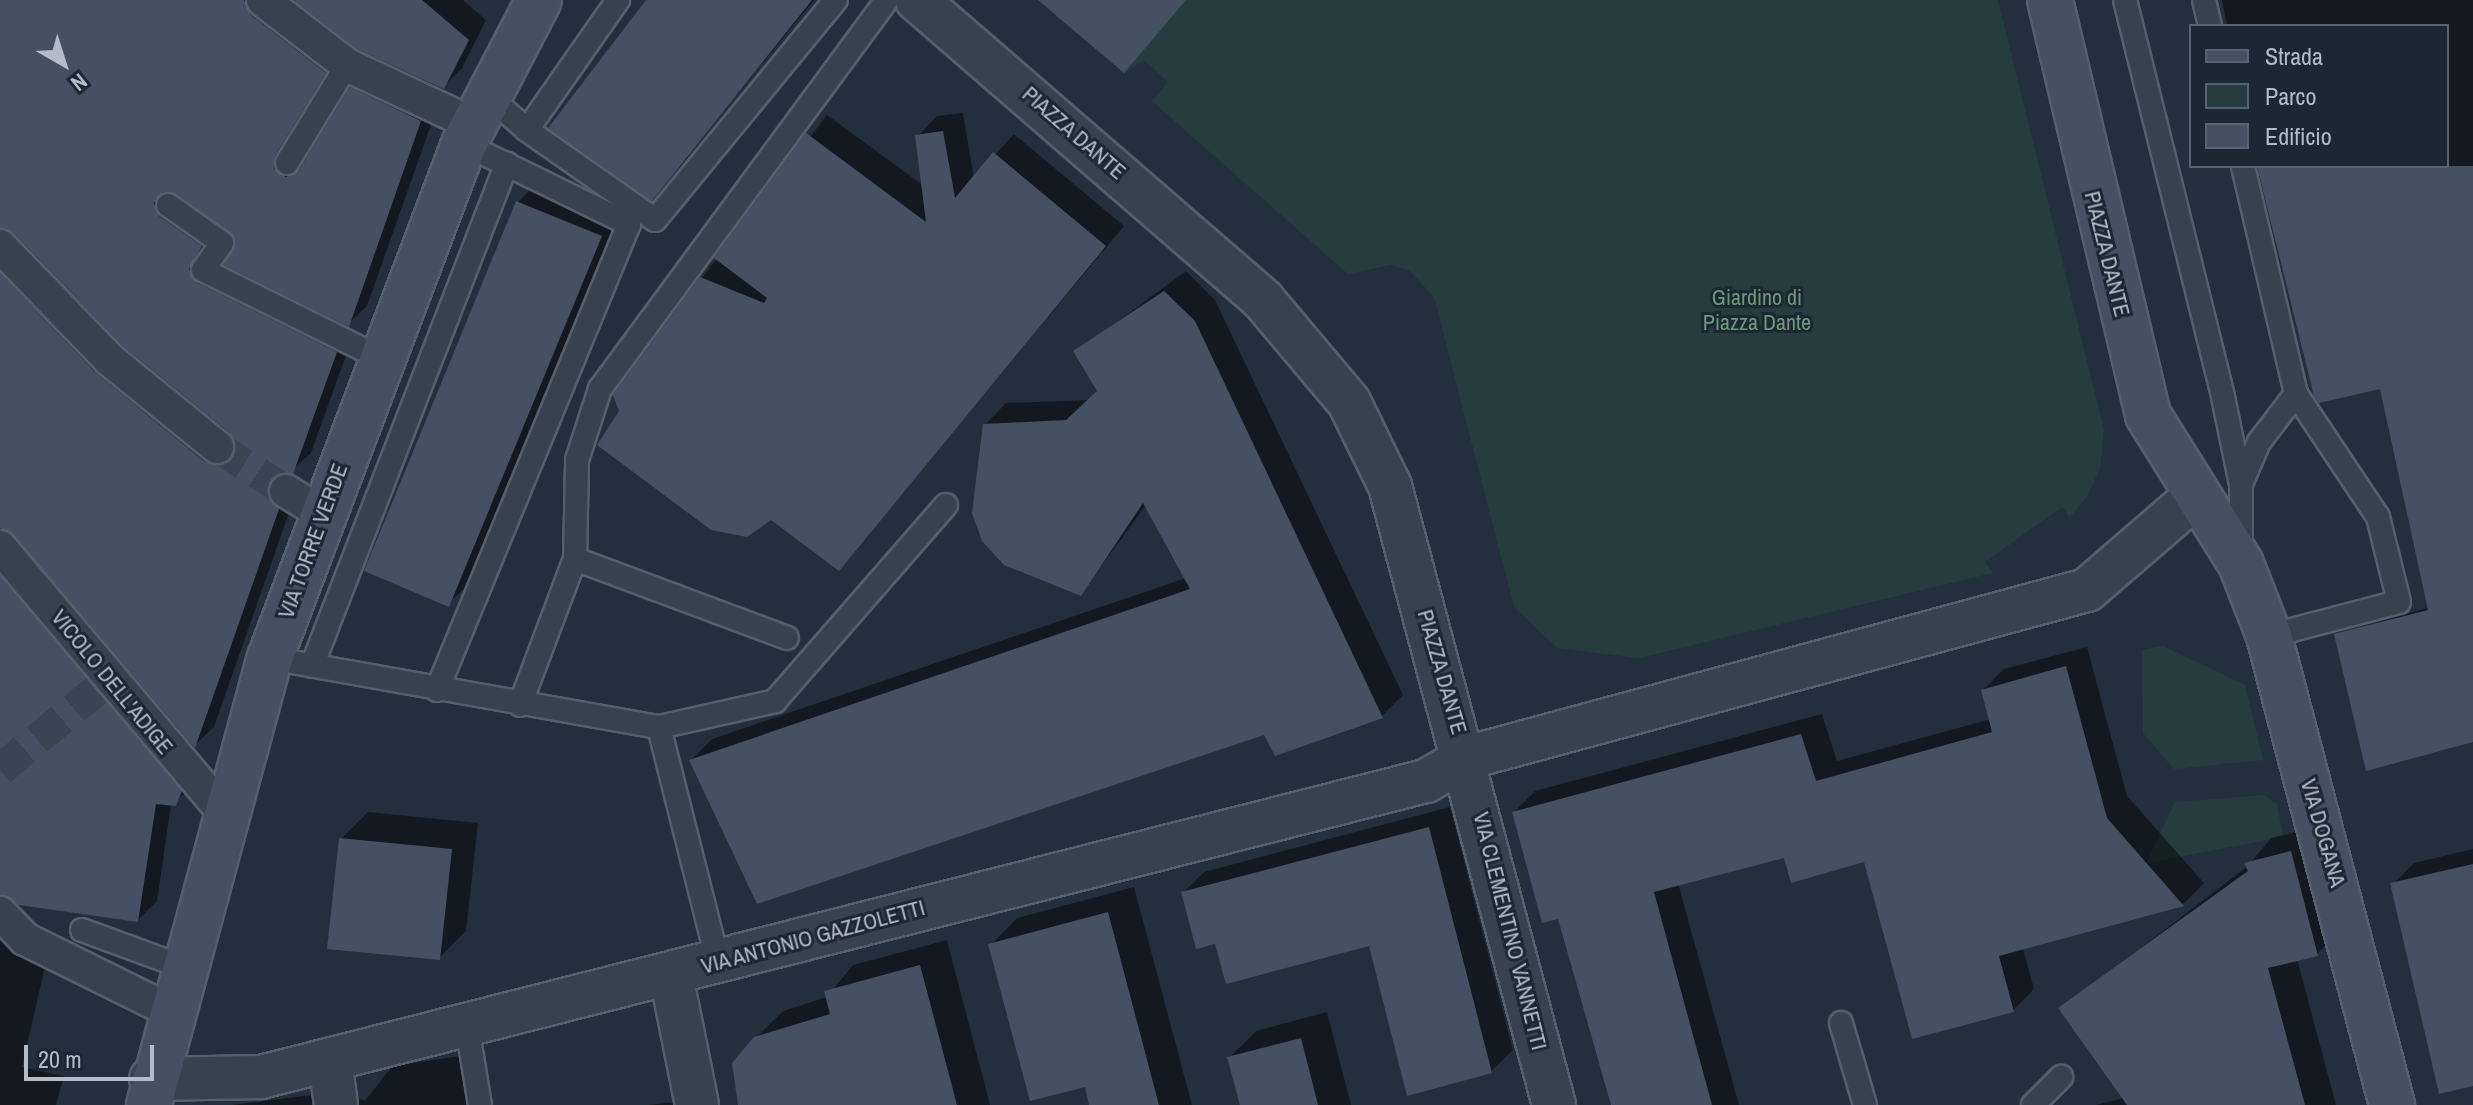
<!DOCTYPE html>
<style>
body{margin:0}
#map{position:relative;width:2473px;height:1105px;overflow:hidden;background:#242f3e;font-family:"Archivo Narrow",sans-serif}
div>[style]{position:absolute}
.green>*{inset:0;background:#263c3f}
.shadow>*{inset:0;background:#0007}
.building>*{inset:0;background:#455162}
.pedestrian-tunnel>*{height:32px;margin-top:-16px;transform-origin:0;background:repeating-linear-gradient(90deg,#3a4453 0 32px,transparent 0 48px)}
.roads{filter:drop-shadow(2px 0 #565f6c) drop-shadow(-2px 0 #565f6c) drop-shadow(0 2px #565f6c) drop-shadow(0 -2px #565f6c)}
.service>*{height:22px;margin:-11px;padding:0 11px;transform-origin:11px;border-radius:11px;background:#38414e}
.pedestrian>*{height:32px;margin:-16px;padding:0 16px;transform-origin:16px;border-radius:16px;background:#38414e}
.minor>*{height:42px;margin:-21px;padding:0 21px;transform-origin:21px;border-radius:21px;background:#38414e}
.secondary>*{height:44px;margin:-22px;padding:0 22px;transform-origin:22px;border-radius:22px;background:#465061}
span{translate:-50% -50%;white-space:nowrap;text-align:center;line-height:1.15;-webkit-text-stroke:6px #1d2633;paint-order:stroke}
.street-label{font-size:22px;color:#b4bcc9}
.park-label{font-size:22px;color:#6b9a76}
.legend{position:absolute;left:2189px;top:24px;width:260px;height:144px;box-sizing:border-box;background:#1d2633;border:2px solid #59626f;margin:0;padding:10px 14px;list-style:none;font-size:24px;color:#b4bcc9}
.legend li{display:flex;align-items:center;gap:16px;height:40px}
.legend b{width:40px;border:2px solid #59626f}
.north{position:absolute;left:24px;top:24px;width:80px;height:80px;-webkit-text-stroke:6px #1d2633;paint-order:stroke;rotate:141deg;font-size:22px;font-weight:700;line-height:32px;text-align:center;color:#b4bcc9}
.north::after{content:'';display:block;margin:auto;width:28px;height:36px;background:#b4bcc9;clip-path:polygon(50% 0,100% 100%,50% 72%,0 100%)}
.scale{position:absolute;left:24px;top:1045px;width:130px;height:36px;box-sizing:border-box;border:4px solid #b4bcc9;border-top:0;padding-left:10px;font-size:24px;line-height:28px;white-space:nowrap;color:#b4bcc9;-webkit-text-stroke:6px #1d2633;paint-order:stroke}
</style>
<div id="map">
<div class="green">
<div style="clip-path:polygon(1070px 0,1998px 0,2104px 430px,2100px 469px,2086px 498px,2070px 517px,2062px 507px,1985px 562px,1993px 573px,1639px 658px,1557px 648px,1514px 607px,1434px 297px,1409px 270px,1390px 265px,1348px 274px,1152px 101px,1168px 82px,1144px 60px,1124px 73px,1056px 16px)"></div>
<div style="clip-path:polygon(2163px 646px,2245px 685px,2263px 760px,2174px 769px,2143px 733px,2142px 650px)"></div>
<div style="clip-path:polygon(2264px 795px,2277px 804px,2283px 837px,2146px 863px,2175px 802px)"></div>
</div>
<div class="shadow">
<div style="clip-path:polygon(evenodd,0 0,275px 0,343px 53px,298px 157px,311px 154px,370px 70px,439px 102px,367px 306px,348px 324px,238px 245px,222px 224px,207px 248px,215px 264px,354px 333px,311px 453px,287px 474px,297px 490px,214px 727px,195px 745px,16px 533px,2px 528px,4px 540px,195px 785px,171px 804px,157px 901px,138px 920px,0 894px,0 0,4px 231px,15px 231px,231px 431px,233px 448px,117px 356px,4px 231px)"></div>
<div style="clip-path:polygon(297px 0,463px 0,486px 20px,462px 68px,443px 87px)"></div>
<div style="clip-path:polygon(649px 0,814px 0,652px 198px)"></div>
<div style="clip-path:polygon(2222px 0,2473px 0,2473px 742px,2336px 635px,2430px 607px,2382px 387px,2257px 166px,2447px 166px,2447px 26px,2227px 26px)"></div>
<div style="clip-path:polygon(963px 113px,974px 178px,1014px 134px,1124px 226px,839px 568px,702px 278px,827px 115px,924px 186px,918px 136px,937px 116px)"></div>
<div style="clip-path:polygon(539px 181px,622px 215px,470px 583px,448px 604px,518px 202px)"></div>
<div style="clip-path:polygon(1186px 271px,1215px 300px,1403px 695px,1382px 716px,1276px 754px,1265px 733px,691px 760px,712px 739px,1186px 578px,1146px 505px,1081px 594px,985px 425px,1006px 403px,1090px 400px,1099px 391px,1076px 352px)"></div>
<div style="clip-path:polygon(2087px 647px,2127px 796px,2204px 883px,2183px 904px,2023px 948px,2034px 989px,2013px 1010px,1866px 860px,1785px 855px,1678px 883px,1739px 1105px,1614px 1105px,1560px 916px,1514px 812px,1535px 791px,1822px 714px,1837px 761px,1991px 719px,1983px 690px,2004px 669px)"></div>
<div style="clip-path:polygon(1450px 807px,1513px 1050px,1491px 1071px,1370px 944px,1217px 941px,1183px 893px,1204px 872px)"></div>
<div style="clip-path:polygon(368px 812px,478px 823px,466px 931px,439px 958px,341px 839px)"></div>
<div style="clip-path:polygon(2316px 827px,2342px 929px,2317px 954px,2297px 959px,2336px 1105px,2096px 1105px,2124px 1098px,2061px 1009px,2248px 866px,2271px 838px)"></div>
<div style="clip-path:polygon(2473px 849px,2473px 1084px,2393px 884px,2414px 863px)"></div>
<div style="clip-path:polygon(1134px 887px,1192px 1105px,1091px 1105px,1086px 1084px,991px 945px,1017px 918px)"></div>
<div style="clip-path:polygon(0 927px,49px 949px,22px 1067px,64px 1076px,56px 1105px,0 1105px)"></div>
<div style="clip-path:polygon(947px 940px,990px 1105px,740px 1105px,756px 1038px,783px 1011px,827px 997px,853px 965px)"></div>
<div style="clip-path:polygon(1327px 1012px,1351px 1105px,1242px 1105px,1229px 1058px,1256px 1031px)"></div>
<div style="clip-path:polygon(482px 1053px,490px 1105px,232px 1105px,344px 1091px,365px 1101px,392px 1066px)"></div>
<div style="clip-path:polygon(684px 1101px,684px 1105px,648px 1105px)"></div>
</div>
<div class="building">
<div style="clip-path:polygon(0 0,244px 0,251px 15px,326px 73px,275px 156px,274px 169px,286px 177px,299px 170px,350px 87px,421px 121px,349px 327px,224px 265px,234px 236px,176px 194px,163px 192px,154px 203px,159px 216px,202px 246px,189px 269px,196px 282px,337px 352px,293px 474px,270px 482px,269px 499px,279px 509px,195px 748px,14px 535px,0 528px,0 273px,96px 373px,205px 462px,224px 464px,236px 449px,229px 432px,123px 346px,14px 233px,0 228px)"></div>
<div style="clip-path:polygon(294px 0,422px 0,469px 40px,444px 89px,357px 49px)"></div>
<div style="clip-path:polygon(646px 0,812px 0,652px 201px,548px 128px)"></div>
<div style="clip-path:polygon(1038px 0,1186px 0,1124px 73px)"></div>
<div style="clip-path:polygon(943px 131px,955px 198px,993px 152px,1106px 246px,839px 571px,771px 520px,747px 537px,711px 530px,597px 445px,619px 411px,613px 395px,700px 277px,764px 303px,767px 298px,714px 258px,806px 133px,926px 222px,915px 135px)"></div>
<div style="clip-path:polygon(2257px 166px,2473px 166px,2473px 742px,2366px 771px,2334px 634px,2428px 610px,2380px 389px,2319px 403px,2314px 396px)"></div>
<div style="clip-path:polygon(516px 201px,602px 236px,449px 607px,364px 571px)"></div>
<div style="clip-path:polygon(1164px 291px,1195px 321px,1383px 718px,1275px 756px,1264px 735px,757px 904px,689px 760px,1190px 589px,1143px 503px,1081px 596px,1004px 565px,982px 541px,972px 513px,983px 424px,1066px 420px,1097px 391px,1073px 351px)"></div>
<div style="clip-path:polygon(0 576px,182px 791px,176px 806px,156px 804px,138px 922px,19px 905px,0 895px)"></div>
<div style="clip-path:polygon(2066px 666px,2107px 818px,2184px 906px,1999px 956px,2014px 1012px,1912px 1039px,1864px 862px,1791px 883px,1784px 858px,1654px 892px,1712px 1105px,1611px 1105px,1558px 919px,1542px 923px,1512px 812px,1801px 734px,1816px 781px,1992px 732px,1981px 690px)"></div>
<div style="clip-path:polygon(1429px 827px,1492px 1073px,1407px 1096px,1369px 946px,1226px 984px,1215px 944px,1196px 949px,1181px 892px)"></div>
<div style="clip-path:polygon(339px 838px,452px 849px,440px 960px,327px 949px)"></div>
<div style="clip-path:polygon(2291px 851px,2318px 956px,2268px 968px,2305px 1105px,2127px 1105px,2058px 1008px,2248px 871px,2244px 863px)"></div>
<div style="clip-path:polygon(2473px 864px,2473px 1086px,2439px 1094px,2390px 883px)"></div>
<div style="clip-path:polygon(1108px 912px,1159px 1105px,1089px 1105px,1085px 1087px,1030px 1101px,988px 944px)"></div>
<div style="clip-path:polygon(920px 965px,957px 1105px,738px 1105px,732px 1063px,754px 1037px,830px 1014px,824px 991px)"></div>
<div style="clip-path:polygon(1301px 1038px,1318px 1105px,1240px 1105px,1227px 1057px)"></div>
</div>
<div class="pedestrian-tunnel">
<div style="left:217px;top:447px;width:82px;rotate:32.5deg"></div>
<div style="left:0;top:770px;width:130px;rotate:-39.7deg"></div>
</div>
<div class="roads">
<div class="service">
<div style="left:2125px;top:0;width:409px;rotate:76.1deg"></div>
<div style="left:2223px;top:397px;width:90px;rotate:78.4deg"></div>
<div style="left:2241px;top:485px;width:64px;rotate:90deg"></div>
<div style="left:2204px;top:0;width:27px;rotate:77deg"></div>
<div style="left:486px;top:94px;width:55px;rotate:41.3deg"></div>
<div style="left:527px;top:130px;width:159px;rotate:-55deg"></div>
<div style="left:527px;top:130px;width:156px;rotate:35.1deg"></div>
<div style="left:655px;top:220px;width:285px;rotate:-50.6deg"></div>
<div style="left:287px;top:163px;width:115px;rotate:-58.5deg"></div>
<div style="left:168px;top:205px;width:66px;rotate:35.1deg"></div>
<div style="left:222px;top:243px;width:33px;rotate:125deg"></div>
<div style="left:203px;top:270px;width:198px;rotate:26.4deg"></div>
<div style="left:2241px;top:484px;width:46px;rotate:-66.8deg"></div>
<div style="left:2259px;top:442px;width:61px;rotate:-52.4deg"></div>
<div style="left:2296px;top:394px;width:234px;rotate:-103.1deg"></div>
<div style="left:575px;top:559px;width:99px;rotate:-88.8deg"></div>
<div style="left:577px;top:460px;width:75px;rotate:-72.1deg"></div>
<div style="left:600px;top:389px;width:483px;rotate:-53.6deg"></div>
<div style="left:2269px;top:636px;width:134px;rotate:-14.7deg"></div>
<div style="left:2399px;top:602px;width:88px;rotate:-103.9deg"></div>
<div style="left:2378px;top:517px;width:148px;rotate:-123.7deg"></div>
<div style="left:270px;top:658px;width:395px;rotate:10.1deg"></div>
<div style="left:659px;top:727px;width:242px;rotate:75.9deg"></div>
<div style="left:312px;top:666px;width:539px;rotate:-68.81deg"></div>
<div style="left:437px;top:690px;width:504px;rotate:-67.61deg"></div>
<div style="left:629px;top:224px;width:183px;rotate:-154.1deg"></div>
<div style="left:520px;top:705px;width:156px;rotate:-69.4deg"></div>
<div style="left:575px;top:559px;width:226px;rotate:20.4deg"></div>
<div style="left:659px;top:727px;width:119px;rotate:-12.6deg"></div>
<div style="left:775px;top:701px;width:260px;rotate:-48.9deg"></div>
<div style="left:82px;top:930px;width:108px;rotate:20.1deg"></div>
<div style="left:1841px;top:1023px;width:85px;rotate:73.7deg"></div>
<div style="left:467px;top:1026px;width:80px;rotate:80.7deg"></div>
<div style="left:2033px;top:1105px;width:40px;rotate:-45deg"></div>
</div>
<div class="pedestrian">
<div style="left:263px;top:0;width:106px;rotate:37.7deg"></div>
<div style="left:347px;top:65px;width:139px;rotate:25.1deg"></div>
<div style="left:0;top:246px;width:158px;rotate:46deg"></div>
<div style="left:110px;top:360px;width:138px;rotate:39.1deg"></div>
<div style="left:286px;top:491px;width:44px;rotate:31.9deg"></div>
<div style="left:0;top:547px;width:350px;rotate:49.8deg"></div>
<div style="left:0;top:913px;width:36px;rotate:46deg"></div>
<div style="left:25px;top:939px;width:163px;rotate:26.3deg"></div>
</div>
<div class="minor">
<div style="left:917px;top:0;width:458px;rotate:40.9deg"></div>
<div style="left:1263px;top:300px;width:133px;rotate:49.9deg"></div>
<div style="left:1349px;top:402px;width:93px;rotate:64deg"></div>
<div style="left:1390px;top:486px;width:640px;rotate:75.16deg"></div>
<div style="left:671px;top:975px;width:133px;rotate:78.7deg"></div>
<div style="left:330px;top:1060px;width:45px;rotate:82.4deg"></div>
<div style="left:151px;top:1079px;width:110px;rotate:-1deg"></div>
<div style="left:261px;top:1077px;width:1202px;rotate:-14.26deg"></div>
<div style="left:1426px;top:781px;width:46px;rotate:-29.9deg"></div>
<div style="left:1466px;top:758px;width:643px;rotate:-15.14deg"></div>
<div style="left:2087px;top:590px;width:145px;rotate:-40.8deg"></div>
</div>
<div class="secondary">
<div style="left:2050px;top:0;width:426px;rotate:76.7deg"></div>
<div style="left:2148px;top:415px;width:176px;rotate:58deg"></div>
<div style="left:2241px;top:564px;width:77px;rotate:68.7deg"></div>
<div style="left:2269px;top:636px;width:485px;rotate:75.3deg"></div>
<div style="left:149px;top:1105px;width:463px;rotate:-74.9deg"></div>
<div style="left:270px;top:658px;width:549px;rotate:-69.32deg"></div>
<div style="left:464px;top:144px;width:162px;rotate:-62.5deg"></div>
</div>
</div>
<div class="street-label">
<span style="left:1074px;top:133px;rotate:41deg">PIAZZA DANTE</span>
<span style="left:2107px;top:254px;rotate:76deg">PIAZZA DANTE</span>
<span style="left:313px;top:541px;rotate:-70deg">VIA TORRE VERDE</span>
<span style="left:1442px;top:672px;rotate:74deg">PIAZZA DANTE</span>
<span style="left:112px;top:682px;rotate:51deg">VICOLO DELL'ADIGE</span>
<span style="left:2323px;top:833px;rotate:74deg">VIA DOGANA</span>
<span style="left:1510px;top:931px;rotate:76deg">VIA CLEMENTINO VANNETTI</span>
<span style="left:813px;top:937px;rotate:-15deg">VIA ANTONIO GAZZOLETTI</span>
</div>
<div class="park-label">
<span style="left:1757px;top:310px">Giardino di<br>Piazza Dante</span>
</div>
<ul class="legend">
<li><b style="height:10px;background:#465061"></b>Strada</li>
<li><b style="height:22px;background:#263c3f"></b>Parco</li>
<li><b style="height:22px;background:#455162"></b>Edificio</li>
</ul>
<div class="north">N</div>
<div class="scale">20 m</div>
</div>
